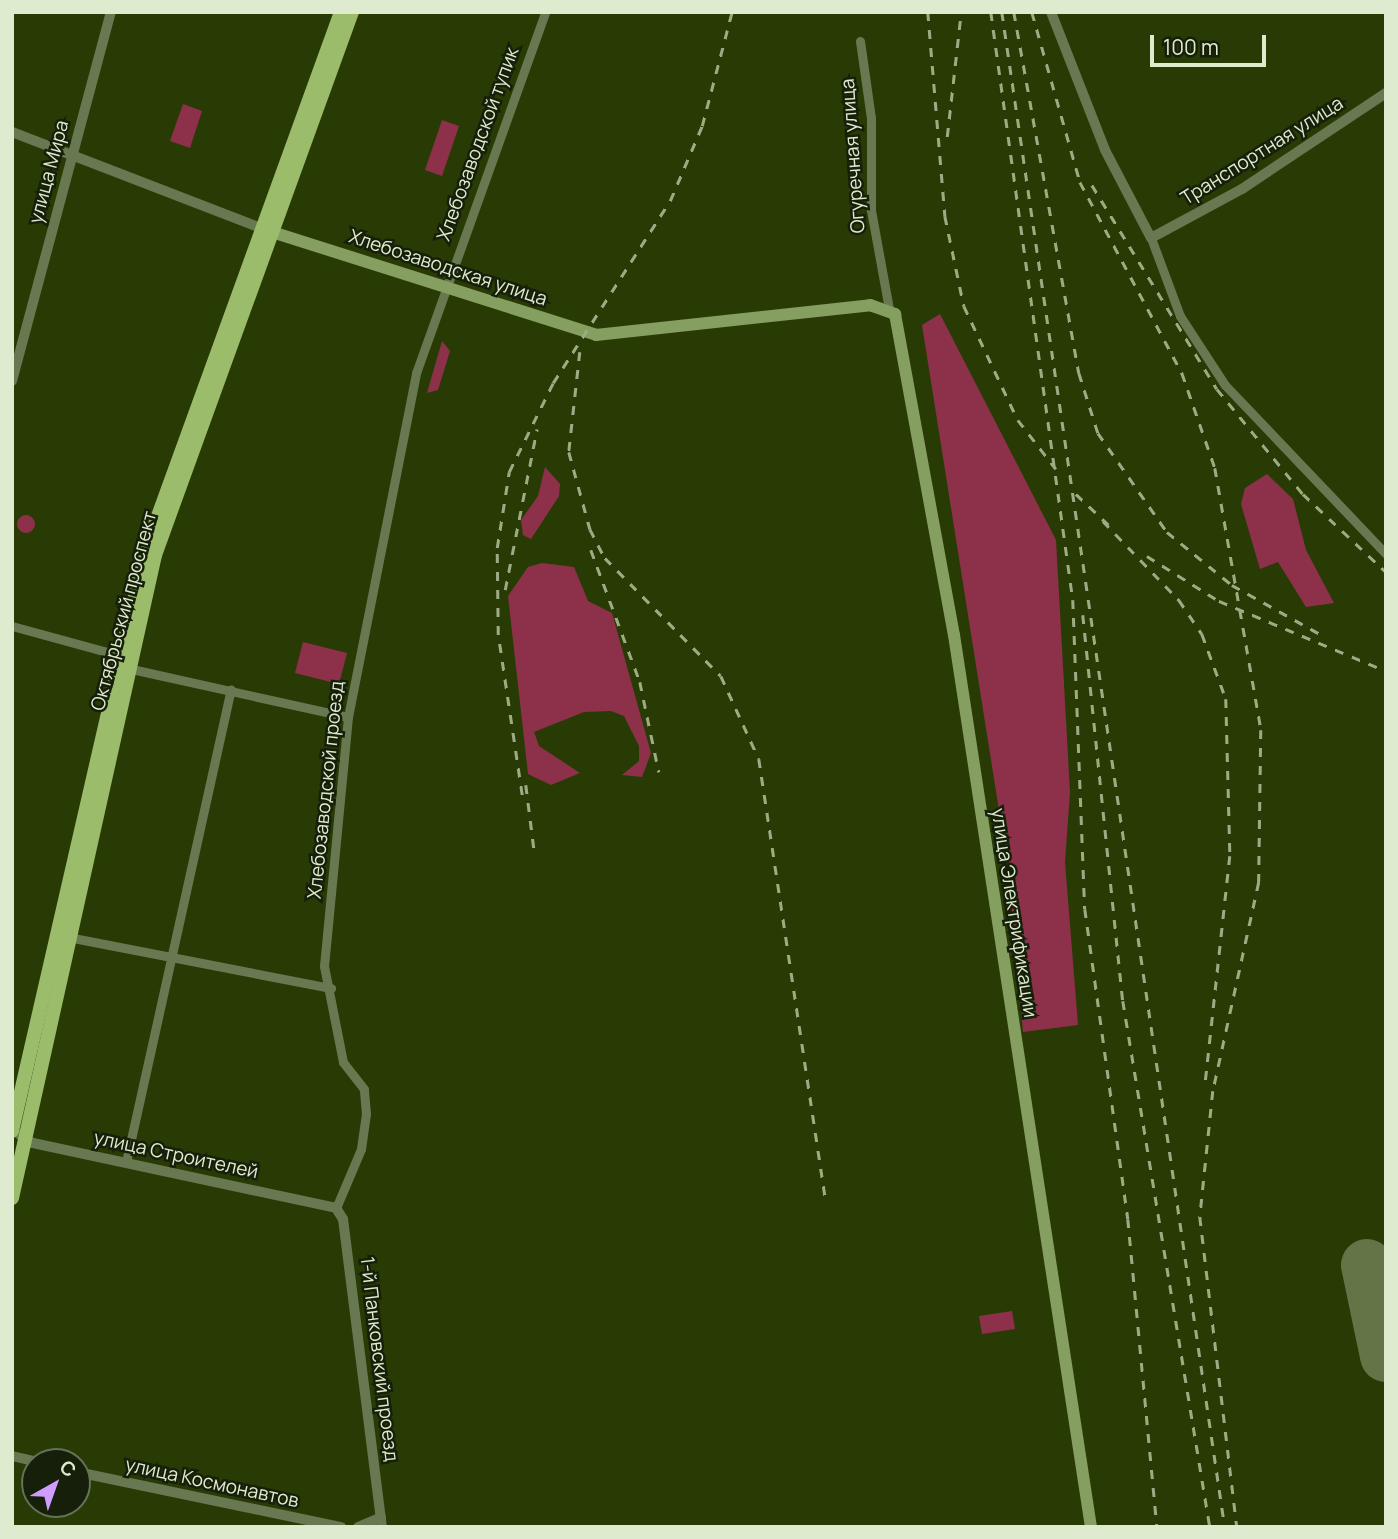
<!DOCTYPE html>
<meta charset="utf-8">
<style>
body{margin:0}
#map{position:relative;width:1398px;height:1539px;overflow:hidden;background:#293b05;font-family:Manrope,sans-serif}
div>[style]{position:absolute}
.green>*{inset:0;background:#8d314a}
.round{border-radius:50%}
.taxiway>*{height:21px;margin:-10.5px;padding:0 10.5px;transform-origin:10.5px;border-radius:10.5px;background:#647446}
.runway>*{height:52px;margin:-26px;padding:0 26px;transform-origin:26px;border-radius:26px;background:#647446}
.minor>*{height:9px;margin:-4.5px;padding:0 4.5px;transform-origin:4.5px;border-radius:4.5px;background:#687952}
.tertiary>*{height:10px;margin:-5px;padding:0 5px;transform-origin:5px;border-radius:5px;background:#687952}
.secondary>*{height:12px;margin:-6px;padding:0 6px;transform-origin:6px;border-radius:6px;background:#859f60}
.primary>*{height:14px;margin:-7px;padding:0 7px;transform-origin:7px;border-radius:7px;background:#9bbd6b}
.rail>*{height:2.5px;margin-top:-1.25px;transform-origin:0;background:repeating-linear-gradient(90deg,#9eac86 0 9px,transparent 0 18px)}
span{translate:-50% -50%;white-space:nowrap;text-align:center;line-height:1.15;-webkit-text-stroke:5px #161f0a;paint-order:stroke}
.street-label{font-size:19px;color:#dfebcf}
.frame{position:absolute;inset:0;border:14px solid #dfebcf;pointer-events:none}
.north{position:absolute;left:21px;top:1448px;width:70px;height:70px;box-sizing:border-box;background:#161f0a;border:2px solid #667159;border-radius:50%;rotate:40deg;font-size:19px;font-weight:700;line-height:28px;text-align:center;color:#dfebcf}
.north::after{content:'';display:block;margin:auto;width:24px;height:32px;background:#d09dff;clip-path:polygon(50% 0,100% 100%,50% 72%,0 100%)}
.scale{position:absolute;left:1150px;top:35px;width:116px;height:32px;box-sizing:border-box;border:4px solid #dfebcf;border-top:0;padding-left:9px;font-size:21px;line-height:24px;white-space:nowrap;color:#dfebcf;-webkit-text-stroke:5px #161f0a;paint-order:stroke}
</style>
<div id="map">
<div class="green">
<div style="clip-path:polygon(183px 104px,202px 111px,190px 148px,170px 141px)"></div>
<div style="clip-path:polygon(442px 120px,459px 126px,442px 176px,425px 170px)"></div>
<div style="clip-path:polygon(940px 314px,1056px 540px,1070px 792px,1065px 862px,1078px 1025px,1023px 1032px,1008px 867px,922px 325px)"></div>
<div style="clip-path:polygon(442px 341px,450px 351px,438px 390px,427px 393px)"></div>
<div style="clip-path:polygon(545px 467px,560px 484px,559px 496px,531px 539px,523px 535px,521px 520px,538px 496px)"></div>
<div style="clip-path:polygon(1267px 474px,1293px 499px,1306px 550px,1334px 603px,1306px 607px,1278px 562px,1260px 569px,1241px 504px,1245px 488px)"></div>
<div class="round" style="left:17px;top:515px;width:18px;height:18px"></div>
<div style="clip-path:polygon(542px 563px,574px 567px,588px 601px,612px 613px,651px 753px,642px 777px,622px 775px,639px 761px,639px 746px,624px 716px,611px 711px,584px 712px,534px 732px,539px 746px,580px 773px,551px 785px,528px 774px,508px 596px,528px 567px)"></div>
<div style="clip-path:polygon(303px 642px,347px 653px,339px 684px,295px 673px)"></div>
<div style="clip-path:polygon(1012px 1311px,1015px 1329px,982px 1334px,979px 1316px)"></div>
</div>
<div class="taxiway">
<div style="left:1384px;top:1350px;width:2px;rotate:27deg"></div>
</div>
<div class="runway">
<div style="left:1367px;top:1265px;width:93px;rotate:78.2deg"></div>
</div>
<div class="minor">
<div style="left:860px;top:41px;width:78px;rotate:81.9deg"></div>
<div style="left:871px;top:118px;width:92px;rotate:90deg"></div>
<div style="left:871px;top:210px;width:101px;rotate:79.7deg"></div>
<div style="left:1151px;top:238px;width:83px;rotate:69.6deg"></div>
<div style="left:1180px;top:316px;width:82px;rotate:56.9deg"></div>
<div style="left:1225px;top:385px;width:233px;rotate:46.4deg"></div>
<div style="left:12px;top:626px;width:117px;rotate:15.3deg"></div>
<div style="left:127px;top:668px;width:226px;rotate:12.5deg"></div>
<div style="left:68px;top:937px;width:268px;rotate:11deg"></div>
<div style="left:126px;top:1162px;width:484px;rotate:-77.5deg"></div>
<div style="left:336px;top:1208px;width:64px;rotate:-67deg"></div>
<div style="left:361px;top:1149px;width:35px;rotate:-82deg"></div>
<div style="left:366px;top:1114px;width:25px;rotate:-95deg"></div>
<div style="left:364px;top:1089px;width:34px;rotate:-128deg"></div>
<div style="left:343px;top:1062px;width:98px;rotate:-101.2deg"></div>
<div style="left:324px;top:966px;width:250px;rotate:-84.5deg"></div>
<div style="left:348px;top:717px;width:351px;rotate:-78.8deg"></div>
<div style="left:416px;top:373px;width:383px;rotate:-70.3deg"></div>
</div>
<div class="tertiary">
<div style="left:1051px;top:12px;width:148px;rotate:68.6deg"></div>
<div style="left:1105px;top:150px;width:99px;rotate:62.4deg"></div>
<div style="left:1151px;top:238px;width:103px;rotate:-28.3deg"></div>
<div style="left:1242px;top:189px;width:173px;rotate:-33.7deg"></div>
<div style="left:12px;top:132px;width:275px;rotate:21.1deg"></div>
<div style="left:12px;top:381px;width:382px;rotate:-75deg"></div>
<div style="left:20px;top:1135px;width:15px;rotate:32deg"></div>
<div style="left:33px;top:1143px;width:310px;rotate:12.1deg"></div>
<div style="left:336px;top:1208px;width:13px;rotate:58deg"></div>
<div style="left:343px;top:1219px;width:310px;rotate:82.8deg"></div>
<div style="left:12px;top:1456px;width:26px;rotate:13deg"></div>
<div style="left:77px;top:1472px;width:270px;rotate:11.8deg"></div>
<div style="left:358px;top:1527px;width:25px;rotate:-23deg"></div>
</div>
<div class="secondary">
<div style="left:272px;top:232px;width:340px;rotate:17.6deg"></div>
<div style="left:596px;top:335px;width:276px;rotate:-6.2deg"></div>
<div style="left:870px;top:305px;width:27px;rotate:20deg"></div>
<div style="left:895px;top:314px;width:326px;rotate:79.6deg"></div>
<div style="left:954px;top:635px;width:902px;rotate:81.27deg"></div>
</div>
<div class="primary">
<div style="left:12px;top:1131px;width:594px;rotate:-77.06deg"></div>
<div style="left:145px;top:552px;width:574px;rotate:-70.05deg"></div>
<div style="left:12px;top:1198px;width:659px;rotate:-77.46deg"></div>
<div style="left:155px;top:555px;width:578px;rotate:-70.06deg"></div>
</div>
<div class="rail">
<div style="left:928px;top:12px;width:205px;rotate:85.2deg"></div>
<div style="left:945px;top:216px;width:92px;rotate:78.1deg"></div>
<div style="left:964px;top:306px;width:126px;rotate:64.7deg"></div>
<div style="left:1018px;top:420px;width:62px;rotate:52.2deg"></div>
<div style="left:991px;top:12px;width:594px;rotate:82.06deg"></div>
<div style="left:1073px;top:600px;width:309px;rotate:87.8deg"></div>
<div style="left:1085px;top:909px;width:313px;rotate:82.1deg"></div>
<div style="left:1128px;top:1219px;width:309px;rotate:84.6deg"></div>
<div style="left:1002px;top:12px;width:1531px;rotate:81.63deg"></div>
<div style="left:1014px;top:12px;width:367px;rotate:79.8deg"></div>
<div style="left:1079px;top:373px;width:63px;rotate:72.4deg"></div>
<div style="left:1098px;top:433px;width:121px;rotate:55.1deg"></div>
<div style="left:1167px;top:532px;width:84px;rotate:39.2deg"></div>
<div style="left:1232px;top:585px;width:101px;rotate:29.1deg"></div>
<div style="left:1032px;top:12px;width:177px;rotate:74.2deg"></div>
<div style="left:1080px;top:182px;width:217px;rotate:61.9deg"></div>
<div style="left:1182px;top:373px;width:101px;rotate:70.8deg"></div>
<div style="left:1215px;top:468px;width:266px;rotate:80deg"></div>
<div style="left:1261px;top:730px;width:152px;rotate:90.8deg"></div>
<div style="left:1259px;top:882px;width:214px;rotate:102.4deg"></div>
<div style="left:1213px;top:1091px;width:127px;rotate:95.9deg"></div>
<div style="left:1200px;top:1217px;width:312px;rotate:83.2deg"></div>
<div style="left:947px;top:137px;width:126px;rotate:-83.6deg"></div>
<div style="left:1092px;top:185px;width:239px;rotate:58.5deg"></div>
<div style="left:1217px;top:389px;width:136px;rotate:50.7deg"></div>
<div style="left:1303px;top:494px;width:114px;rotate:43.2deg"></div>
<div style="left:580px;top:352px;width:101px;rotate:96.3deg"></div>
<div style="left:569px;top:452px;width:80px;rotate:74.7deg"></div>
<div style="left:590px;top:529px;width:33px;rotate:63deg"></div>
<div style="left:605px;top:558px;width:165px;rotate:45.5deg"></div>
<div style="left:721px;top:676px;width:91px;rotate:65.4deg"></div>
<div style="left:759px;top:759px;width:447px;rotate:81.4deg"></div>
<div style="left:1076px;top:494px;width:48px;rotate:43.3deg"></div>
<div style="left:1103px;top:521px;width:110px;rotate:46.1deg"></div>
<div style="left:1179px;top:600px;width:41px;rotate:55.9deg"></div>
<div style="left:1202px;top:634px;width:69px;rotate:69.7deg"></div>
<div style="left:1226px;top:699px;width:157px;rotate:88.5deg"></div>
<div style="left:1230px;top:856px;width:232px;rotate:96.2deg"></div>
<div style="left:591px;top:550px;width:141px;rotate:69.6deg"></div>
<div style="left:640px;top:682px;width:92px;rotate:78.1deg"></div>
<div style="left:1147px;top:556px;width:85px;rotate:32deg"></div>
<div style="left:1219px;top:601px;width:181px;rotate:22.7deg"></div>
<div style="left:505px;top:590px;width:164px;rotate:-78.8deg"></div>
<div style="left:1083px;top:615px;width:388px;rotate:84.1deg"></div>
<div style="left:1123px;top:1001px;width:533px;rotate:80.61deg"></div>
<div style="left:526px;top:785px;width:64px;rotate:82.8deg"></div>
<div style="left:522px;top:795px;width:162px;rotate:-98.5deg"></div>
<div style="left:498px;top:635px;width:87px;rotate:-90.7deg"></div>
<div style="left:497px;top:548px;width:77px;rotate:-81deg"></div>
<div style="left:509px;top:472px;width:99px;rotate:-63.7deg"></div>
<div style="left:553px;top:383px;width:216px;rotate:-57.3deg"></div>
<div style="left:670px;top:201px;width:82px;rotate:-66.9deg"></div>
<div style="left:702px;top:126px;width:118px;rotate:-75.3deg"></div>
</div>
<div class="street-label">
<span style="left:478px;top:144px;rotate:-70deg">Хлебозаводской тупик</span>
<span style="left:1262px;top:151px;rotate:-32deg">Транспортная улица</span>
<span style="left:853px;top:156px;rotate:-94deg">Огуречная улица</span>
<span style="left:49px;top:172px;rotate:-75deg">улица Мира</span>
<span style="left:448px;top:268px;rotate:18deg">Хлебозаводская улица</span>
<span style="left:124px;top:611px;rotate:-75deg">Октябрьский проспект</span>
<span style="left:326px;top:790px;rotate:-84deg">Хлебозаводской проезд</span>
<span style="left:1014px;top:913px;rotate:81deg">улица Электрификации</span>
<span style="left:176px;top:1155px;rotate:12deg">улица Строителей</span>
<span style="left:379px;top:1359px;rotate:83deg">1-й Панковский проезд</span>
<span style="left:212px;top:1483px;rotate:12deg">улица Космонавтов</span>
</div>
<div class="frame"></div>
<div class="north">С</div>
<div class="scale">100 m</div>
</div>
